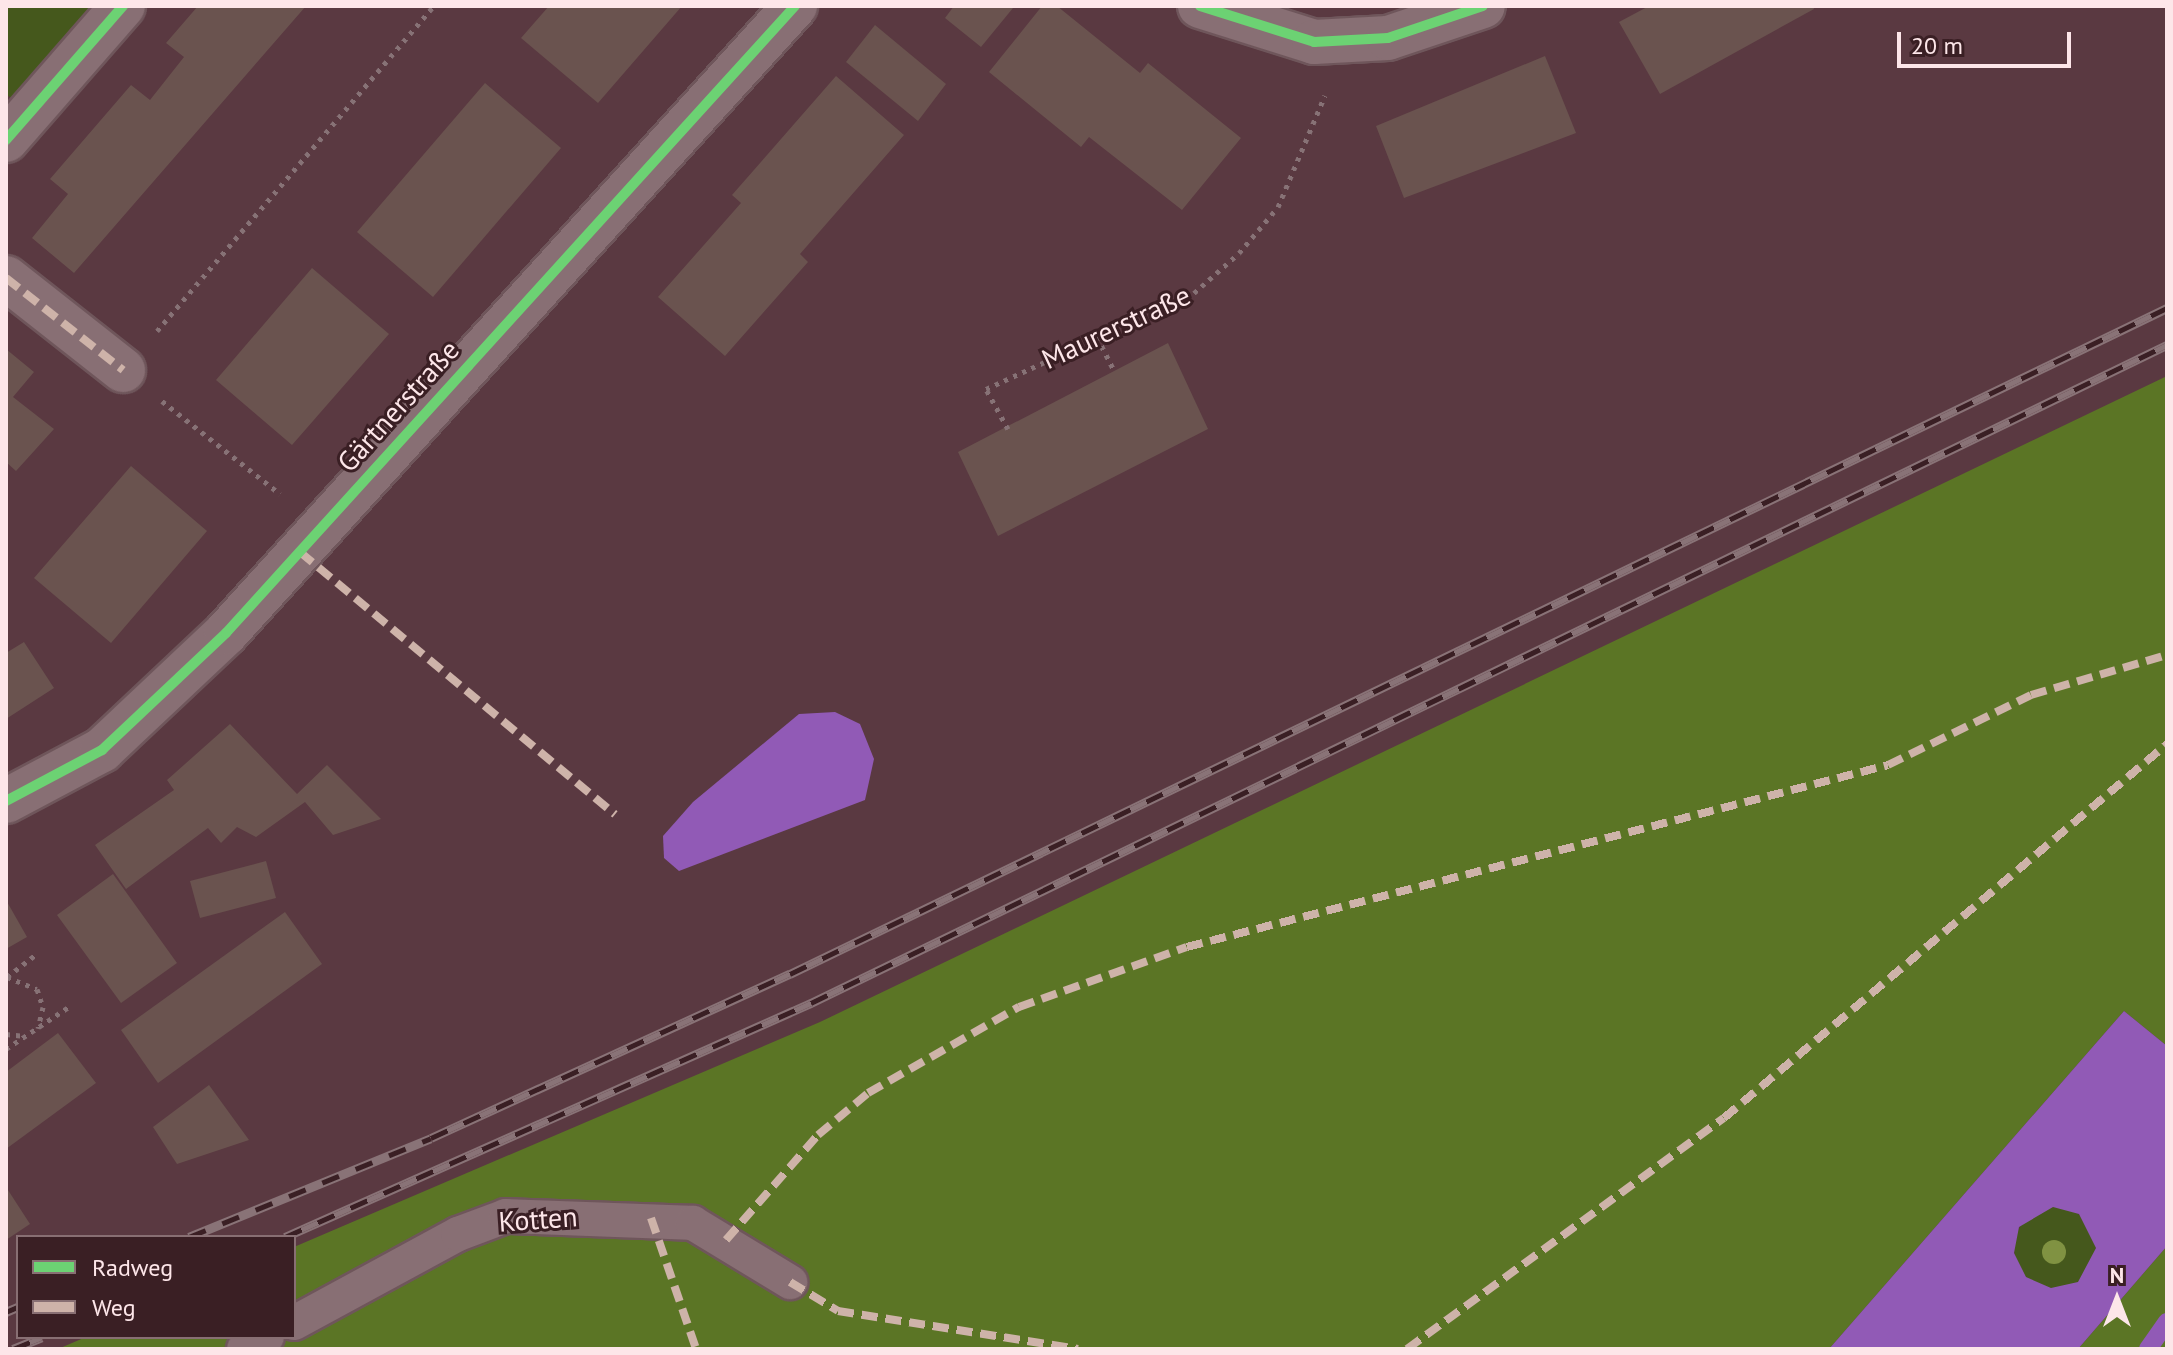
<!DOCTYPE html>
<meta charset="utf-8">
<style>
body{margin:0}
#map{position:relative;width:2173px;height:1355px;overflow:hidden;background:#5a3941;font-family:"PT Sans",sans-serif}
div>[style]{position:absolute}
.green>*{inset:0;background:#45581c}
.round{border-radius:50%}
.forest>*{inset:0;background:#5b7525}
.water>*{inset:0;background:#915ab6}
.stream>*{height:18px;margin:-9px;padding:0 9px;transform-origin:9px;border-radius:9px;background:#915ab6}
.building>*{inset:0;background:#6a534f}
.path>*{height:5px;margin-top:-2.5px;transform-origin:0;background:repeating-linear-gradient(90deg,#877276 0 4px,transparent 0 10px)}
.roads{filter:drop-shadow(2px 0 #6f565b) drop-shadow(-2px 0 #6f565b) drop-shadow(0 2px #6f565b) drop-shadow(0 -2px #6f565b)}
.lane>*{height:34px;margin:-17px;padding:0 17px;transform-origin:17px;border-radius:17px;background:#886f74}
.street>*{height:44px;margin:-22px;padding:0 22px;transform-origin:22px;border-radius:22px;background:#886f74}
.rail>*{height:9px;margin-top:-4.5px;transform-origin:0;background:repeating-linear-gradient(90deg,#3a1f24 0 18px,#897377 0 36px);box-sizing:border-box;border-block:2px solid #897377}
.quiet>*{height:8px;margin-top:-4px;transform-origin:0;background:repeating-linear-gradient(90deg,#ceb3a9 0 16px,transparent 0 24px)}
.cycleway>*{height:10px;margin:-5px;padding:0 5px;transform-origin:5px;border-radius:5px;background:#6cd273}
.trees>*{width:24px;height:24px;margin:-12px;border-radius:50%;background:#809242}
span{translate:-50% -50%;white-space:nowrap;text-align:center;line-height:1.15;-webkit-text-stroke:6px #3a1f24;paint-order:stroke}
.street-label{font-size:28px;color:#fde6e9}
.frame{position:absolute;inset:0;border:8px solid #fde6e9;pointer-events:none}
.legend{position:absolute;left:16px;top:1235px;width:280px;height:104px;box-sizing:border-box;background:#3a1f24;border:2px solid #886f73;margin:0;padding:10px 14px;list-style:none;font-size:24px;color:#fde6e9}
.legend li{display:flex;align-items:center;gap:16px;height:40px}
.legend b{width:40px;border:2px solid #886f73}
.north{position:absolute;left:2077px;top:1259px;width:80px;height:80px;-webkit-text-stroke:6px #3a1f24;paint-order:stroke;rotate:0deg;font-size:22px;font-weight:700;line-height:32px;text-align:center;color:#fde6e9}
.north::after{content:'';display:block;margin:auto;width:28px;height:36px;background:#fde6e9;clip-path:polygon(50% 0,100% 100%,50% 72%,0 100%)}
.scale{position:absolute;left:1897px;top:32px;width:174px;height:36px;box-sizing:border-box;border:4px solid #fde6e9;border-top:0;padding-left:10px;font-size:24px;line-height:28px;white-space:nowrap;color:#fde6e9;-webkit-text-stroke:6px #3a1f24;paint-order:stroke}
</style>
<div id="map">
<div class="green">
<div style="clip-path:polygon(6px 6px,100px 6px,17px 103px,6px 94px)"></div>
<div class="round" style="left:2014px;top:1207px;width:82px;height:82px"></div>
</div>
<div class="forest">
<div style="clip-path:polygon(2167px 376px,2167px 1046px,2124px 1011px,1829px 1349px,58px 1349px,86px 1337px,294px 1337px,294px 1247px,820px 1022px)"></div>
<div style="clip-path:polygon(2167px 1246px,2167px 1349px,2078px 1349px)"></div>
</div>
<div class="water">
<div style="clip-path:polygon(835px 712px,860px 724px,874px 759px,865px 800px,679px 871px,664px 858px,663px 836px,693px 802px,799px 714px)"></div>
<div style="clip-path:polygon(evenodd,2124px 1011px,2167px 1046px,2167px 1246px,2078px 1349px,1829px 1349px,2124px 1011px,2053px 1207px,2079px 1214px,2096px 1248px,2078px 1282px,2051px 1288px,2026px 1277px,2014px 1253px,2019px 1227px,2053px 1207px)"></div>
</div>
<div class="stream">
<div style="left:2148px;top:1349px;width:33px;rotate:-55deg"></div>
</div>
<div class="building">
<div style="clip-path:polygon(198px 6px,306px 6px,74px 273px,32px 238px,68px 194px,50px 179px,131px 85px,150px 100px,184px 57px,166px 43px)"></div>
<div style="clip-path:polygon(549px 6px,682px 6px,598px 103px,521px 38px)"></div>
<div style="clip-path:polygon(954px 6px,1010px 6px,1013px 8px,981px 47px,945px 18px)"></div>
<div style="clip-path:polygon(1042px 6px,1057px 6px,1140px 73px,1148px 63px,1241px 138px,1182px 210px,1089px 137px,1081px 147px,989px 72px)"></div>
<div style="clip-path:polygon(1649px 6px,1813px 6px,1814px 9px,1660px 94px,1619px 22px)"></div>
<div style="clip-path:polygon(875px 25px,946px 84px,918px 121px,846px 62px)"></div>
<div style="clip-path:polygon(1545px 56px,1576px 133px,1404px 198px,1376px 126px)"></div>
<div style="clip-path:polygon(836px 76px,904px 135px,800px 254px,808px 262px,725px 356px,658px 297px,741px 203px,732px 195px)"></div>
<div style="clip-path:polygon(485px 83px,561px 148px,433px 297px,357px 232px)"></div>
<div style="clip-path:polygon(312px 268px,389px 334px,292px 445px,216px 380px)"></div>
<div style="clip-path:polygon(1168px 343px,1208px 429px,998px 536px,958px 452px)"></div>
<div style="clip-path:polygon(6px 349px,34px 372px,13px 397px,54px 429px,16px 471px,6px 462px)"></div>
<div style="clip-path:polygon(131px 466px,207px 531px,111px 643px,34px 578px)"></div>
<div style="clip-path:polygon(24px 642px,54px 688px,6px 719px,6px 653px)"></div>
<div style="clip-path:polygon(230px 724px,297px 794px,327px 765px,381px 819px,333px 835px,305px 802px,256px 837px,237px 827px,221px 843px,208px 828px,126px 889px,95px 845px,174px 790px,167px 780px)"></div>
<div style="clip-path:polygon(266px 861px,276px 898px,200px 918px,190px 881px)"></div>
<div style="clip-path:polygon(113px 874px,177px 963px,121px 1003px,57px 915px)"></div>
<div style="clip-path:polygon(6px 900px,27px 937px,6px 949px)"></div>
<div style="clip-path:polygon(285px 912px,322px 964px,158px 1083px,121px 1030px)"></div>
<div style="clip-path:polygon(58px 1033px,96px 1083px,6px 1149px,6px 1072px)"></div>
<div style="clip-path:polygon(209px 1085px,249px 1140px,177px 1164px,153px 1127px)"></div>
<div style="clip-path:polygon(6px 1187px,30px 1224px,6px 1240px)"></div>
</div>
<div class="path">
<div style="left:157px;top:331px;width:427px;rotate:-49.6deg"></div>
<div style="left:1097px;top:337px;width:36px;rotate:63deg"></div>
<div style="left:162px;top:401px;width:150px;rotate:38.2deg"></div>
<div style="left:1008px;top:429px;width:46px;rotate:-118.8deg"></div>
<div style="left:986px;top:389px;width:229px;rotate:-24.8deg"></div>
<div style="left:1194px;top:293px;width:60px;rotate:-41.6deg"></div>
<div style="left:1239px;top:253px;width:60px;rotate:-49.7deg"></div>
<div style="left:1278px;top:207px;width:121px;rotate:-67.2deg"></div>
<div style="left:7px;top:977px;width:32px;rotate:22deg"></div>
<div style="left:37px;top:989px;width:19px;rotate:72deg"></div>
<div style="left:43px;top:1007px;width:22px;rotate:103deg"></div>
<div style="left:7px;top:977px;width:39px;rotate:-38deg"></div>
<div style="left:6px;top:1034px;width:19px;rotate:6deg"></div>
<div style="left:6px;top:1049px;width:77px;rotate:-33.9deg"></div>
</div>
<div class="roads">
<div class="lane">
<div style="left:294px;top:1323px;width:187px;rotate:-28.5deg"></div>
<div style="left:458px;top:1234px;width:51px;rotate:-20.6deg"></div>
<div style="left:506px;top:1216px;width:187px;rotate:2.1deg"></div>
<div style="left:693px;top:1223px;width:114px;rotate:31.3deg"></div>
<div style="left:244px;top:1349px;width:26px;rotate:-28deg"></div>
</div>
<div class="street">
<div style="left:1200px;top:6px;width:120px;rotate:17.5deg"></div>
<div style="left:1314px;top:42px;width:74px;rotate:-3.1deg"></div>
<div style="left:1388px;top:38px;width:100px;rotate:-18.6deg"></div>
<div style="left:6px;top:140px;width:178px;rotate:-48.9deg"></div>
<div style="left:6px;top:278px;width:149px;rotate:38.2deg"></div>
<div style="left:6px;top:801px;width:109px;rotate:-28deg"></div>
<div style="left:102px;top:750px;width:170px;rotate:-43.3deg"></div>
<div style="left:226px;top:633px;width:847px;rotate:-47.78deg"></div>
</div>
</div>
<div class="rail">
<div style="left:189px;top:1237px;width:261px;rotate:-22.2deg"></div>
<div style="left:431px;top:1138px;width:395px;rotate:-24.6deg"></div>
<div style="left:790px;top:974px;width:1530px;rotate:-25.81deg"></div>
<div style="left:285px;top:1237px;width:576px;rotate:-23.98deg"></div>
<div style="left:811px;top:1003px;width:1507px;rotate:-25.89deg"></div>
<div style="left:6px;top:1312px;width:13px;rotate:-23deg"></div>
<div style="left:13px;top:1349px;width:31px;rotate:-22deg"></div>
</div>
<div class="quiet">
<div style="left:6px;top:278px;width:149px;rotate:38.2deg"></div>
<div style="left:300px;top:552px;width:410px;rotate:39.8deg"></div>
<div style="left:651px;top:1218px;width:139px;rotate:71deg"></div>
<div style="left:726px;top:1240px;width:140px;rotate:-48.8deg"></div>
<div style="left:818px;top:1135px;width:65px;rotate:-40deg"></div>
<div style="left:868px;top:1093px;width:174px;rotate:-29.7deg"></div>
<div style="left:1019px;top:1007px;width:178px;rotate:-19.7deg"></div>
<div style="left:1187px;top:947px;width:724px;rotate:-14.55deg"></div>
<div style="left:1888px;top:765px;width:159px;rotate:-26.1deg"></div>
<div style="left:2031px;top:695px;width:142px;rotate:-16.4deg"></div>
<div style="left:790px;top:1282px;width:56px;rotate:31.1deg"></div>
<div style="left:838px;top:1311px;width:243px;rotate:9deg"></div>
<div style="left:1407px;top:1349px;width:392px;rotate:-36.1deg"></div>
<div style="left:1724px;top:1118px;width:580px;rotate:-40.17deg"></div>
</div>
<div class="cycleway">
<div style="left:1200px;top:6px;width:120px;rotate:17.5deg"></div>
<div style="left:1314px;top:42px;width:74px;rotate:-3.1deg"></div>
<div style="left:1388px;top:38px;width:100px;rotate:-18.6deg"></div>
<div style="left:6px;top:140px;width:178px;rotate:-48.9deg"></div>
<div style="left:6px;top:801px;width:109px;rotate:-28deg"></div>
<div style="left:102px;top:750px;width:170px;rotate:-43.3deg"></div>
<div style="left:226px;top:633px;width:847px;rotate:-47.78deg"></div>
</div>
<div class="trees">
<div style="left:2054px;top:1252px"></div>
</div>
<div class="street-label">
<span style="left:1116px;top:327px;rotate:-25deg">Maurerstraße</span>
<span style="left:398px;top:406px;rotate:-48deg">Gärtnerstraße</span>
<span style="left:538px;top:1219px;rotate:-4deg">Kotten</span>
</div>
<div class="frame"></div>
<ul class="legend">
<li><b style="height:10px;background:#6cd273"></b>Radweg</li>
<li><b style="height:10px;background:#ceb3a9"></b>Weg</li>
</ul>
<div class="north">N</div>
<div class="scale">20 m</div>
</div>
